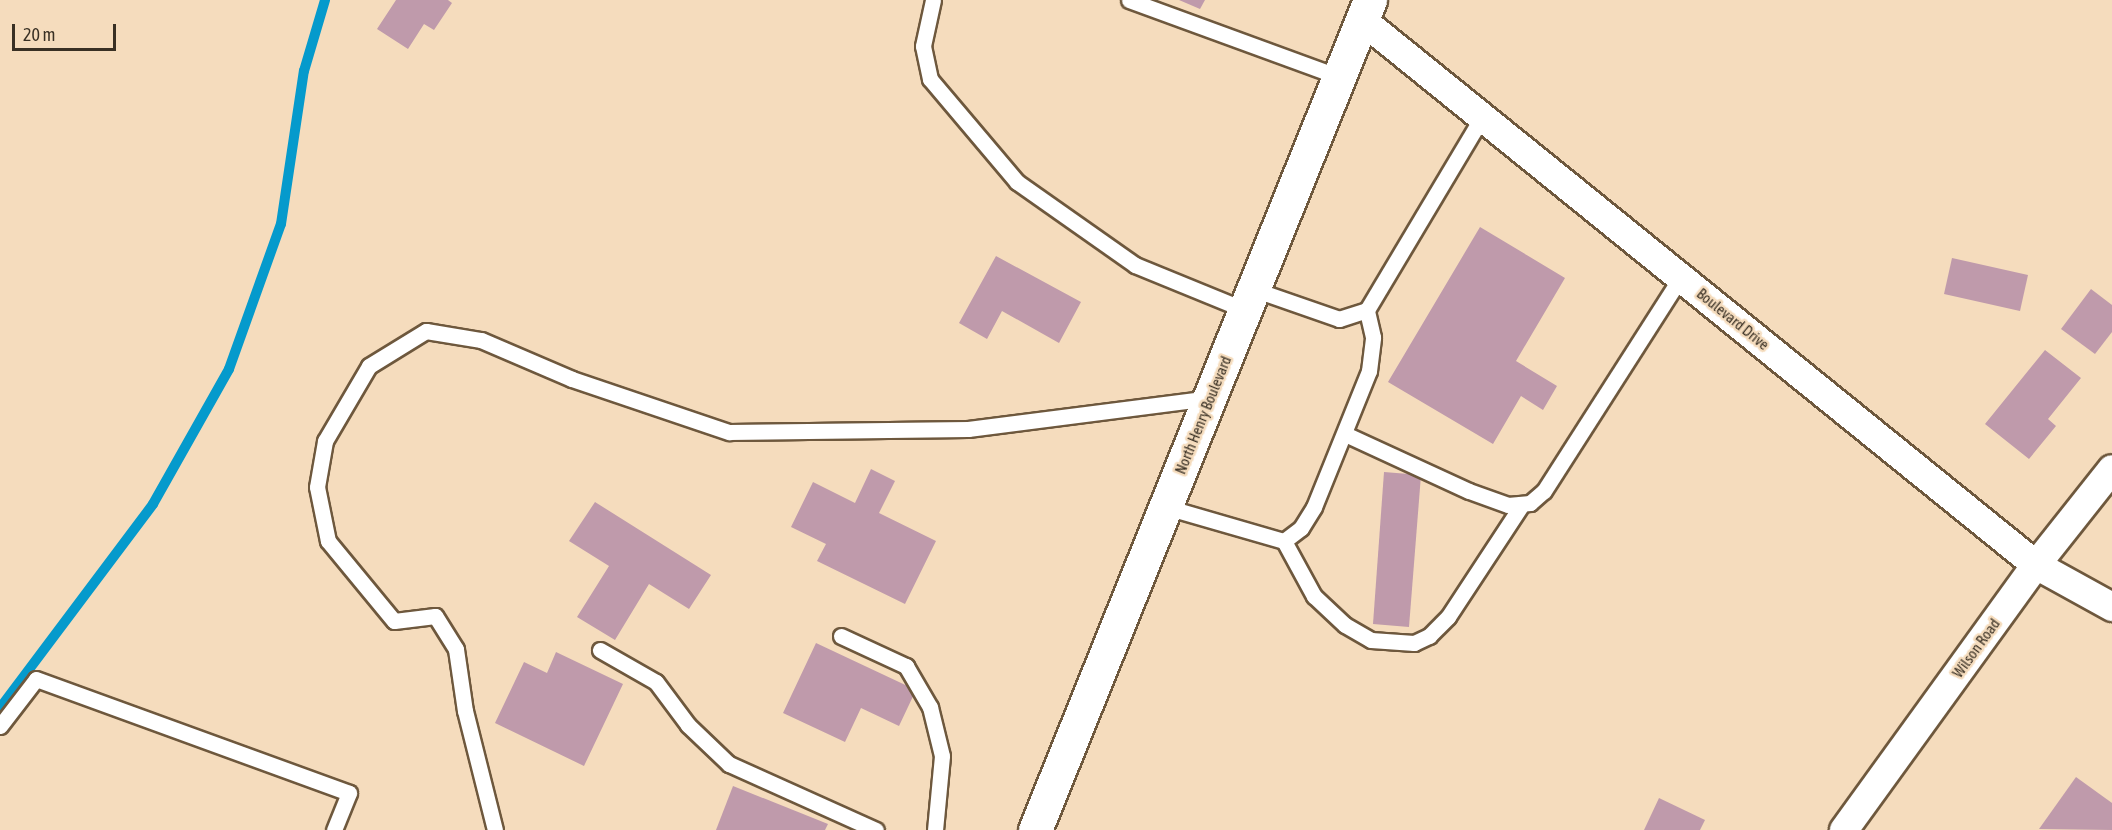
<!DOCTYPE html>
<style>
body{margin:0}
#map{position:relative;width:2112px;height:830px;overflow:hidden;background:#f5dcbd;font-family:"Asap Condensed",sans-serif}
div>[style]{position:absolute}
.stream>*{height:10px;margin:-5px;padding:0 5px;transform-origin:5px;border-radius:5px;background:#059acc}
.building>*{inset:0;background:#bf9aab}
.roads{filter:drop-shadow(2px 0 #6e583d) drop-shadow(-2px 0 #6e583d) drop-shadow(0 2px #6e583d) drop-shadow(0 -2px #6e583d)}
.lane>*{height:15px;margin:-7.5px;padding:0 7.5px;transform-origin:7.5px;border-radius:7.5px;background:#fff}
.street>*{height:28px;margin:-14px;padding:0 14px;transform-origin:14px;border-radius:14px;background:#fff}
.primary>*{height:33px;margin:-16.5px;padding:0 16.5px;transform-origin:16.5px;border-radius:16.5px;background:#fff}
span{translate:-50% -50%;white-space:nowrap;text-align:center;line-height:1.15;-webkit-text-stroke:5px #f5dcbd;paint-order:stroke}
.street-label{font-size:15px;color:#393024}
.scale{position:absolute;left:12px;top:24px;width:104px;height:27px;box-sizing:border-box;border:3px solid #393024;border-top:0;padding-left:8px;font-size:18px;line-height:21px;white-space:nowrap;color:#393024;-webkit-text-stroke:4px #f5dcbd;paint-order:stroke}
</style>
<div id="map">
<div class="stream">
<div style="left:0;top:708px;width:255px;rotate:-53.1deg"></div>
<div style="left:153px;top:504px;width:155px;rotate:-60.6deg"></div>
<div style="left:229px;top:369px;width:154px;rotate:-70.3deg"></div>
<div style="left:281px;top:224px;width:155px;rotate:-81.5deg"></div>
<div style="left:304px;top:71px;width:74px;rotate:-73.5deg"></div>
</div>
<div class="building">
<div style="clip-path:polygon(396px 0,448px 0,452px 3px,434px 30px,424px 24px,408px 49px,377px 29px)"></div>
<div style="clip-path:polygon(1179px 0,1205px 0,1200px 9px)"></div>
<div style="clip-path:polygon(1480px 227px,1565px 278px,1516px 361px,1557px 386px,1543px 410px,1521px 396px,1493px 444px,1388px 382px)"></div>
<div style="clip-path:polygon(996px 256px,1081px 302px,1059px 343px,1002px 311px,987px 339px,959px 323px)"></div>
<div style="clip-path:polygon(1952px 258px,2028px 275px,2020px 311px,1944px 294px)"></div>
<div style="clip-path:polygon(2091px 289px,2112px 305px,2112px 332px,2095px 354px,2061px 329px)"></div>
<div style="clip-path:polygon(2045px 350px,2081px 378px,2048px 419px,2056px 426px,2029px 459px,1985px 424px)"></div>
<div style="clip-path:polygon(871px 469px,895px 481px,879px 513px,936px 541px,905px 604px,817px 561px,826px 544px,791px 527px,813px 482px,855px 503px)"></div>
<div style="clip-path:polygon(1384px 472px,1421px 475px,1409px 627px,1373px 624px)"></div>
<div style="clip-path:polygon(595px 502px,711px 575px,689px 609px,649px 584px,615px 640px,577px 617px,609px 566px,569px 541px)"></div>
<div style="clip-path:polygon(816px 643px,916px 690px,899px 726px,861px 708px,845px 742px,783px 713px)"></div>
<div style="clip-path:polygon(556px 652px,623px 684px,584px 766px,495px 723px,524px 662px,547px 673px)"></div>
<div style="clip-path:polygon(2076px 777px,2112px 803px,2112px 830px,2039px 829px)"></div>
<div style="clip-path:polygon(733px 786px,828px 824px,825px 830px,716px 830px)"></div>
<div style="clip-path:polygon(1659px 798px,1705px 820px,1700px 830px,1644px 830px)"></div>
</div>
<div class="roads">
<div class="lane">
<div style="left:933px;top:0;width:47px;rotate:102.3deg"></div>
<div style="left:923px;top:46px;width:34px;rotate:78deg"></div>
<div style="left:930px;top:79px;width:135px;rotate:49.8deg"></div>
<div style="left:1017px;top:182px;width:144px;rotate:35.1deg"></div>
<div style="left:1135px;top:265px;width:119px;rotate:22.2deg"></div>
<div style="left:1129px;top:0;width:224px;rotate:20.1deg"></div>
<div style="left:1253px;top:289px;width:91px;rotate:19.2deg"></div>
<div style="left:1339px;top:319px;width:29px;rotate:-18deg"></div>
<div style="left:1367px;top:310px;width:225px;rotate:-59.2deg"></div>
<div style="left:1345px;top:434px;width:136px;rotate:24.7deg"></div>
<div style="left:1469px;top:491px;width:41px;rotate:19.7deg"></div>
<div style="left:1508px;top:505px;width:22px;rotate:-5deg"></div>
<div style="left:1530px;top:503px;width:18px;rotate:-41deg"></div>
<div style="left:1544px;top:491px;width:254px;rotate:-57.4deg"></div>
<div style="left:1166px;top:507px;width:123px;rotate:16.1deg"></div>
<div style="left:1284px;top:541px;width:21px;rotate:-37deg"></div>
<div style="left:1301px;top:528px;width:25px;rotate:-58deg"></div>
<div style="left:1314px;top:507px;width:147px;rotate:-68deg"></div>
<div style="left:1369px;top:371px;width:34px;rotate:-83deg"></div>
<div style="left:1373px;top:337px;width:28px;rotate:-103deg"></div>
<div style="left:1284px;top:541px;width:63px;rotate:61.4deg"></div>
<div style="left:1314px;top:596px;width:42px;rotate:43.1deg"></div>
<div style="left:1345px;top:625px;width:30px;rotate:30deg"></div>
<div style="left:1371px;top:640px;width:43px;rotate:4deg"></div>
<div style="left:1414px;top:643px;width:17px;rotate:-25deg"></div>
<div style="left:1429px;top:636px;width:27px;rotate:-45deg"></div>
<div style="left:1448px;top:617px;width:133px;rotate:-56.7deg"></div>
<div style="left:841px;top:636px;width:72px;rotate:24.8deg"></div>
<div style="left:906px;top:666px;width:48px;rotate:59.7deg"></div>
<div style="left:930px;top:707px;width:50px;rotate:76.2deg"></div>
<div style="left:942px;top:756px;width:74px;rotate:95.4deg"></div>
<div style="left:600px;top:650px;width:64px;rotate:29.7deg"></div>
<div style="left:656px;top:682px;width:54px;rotate:53.3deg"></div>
<div style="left:688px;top:725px;width:57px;rotate:43.6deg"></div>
<div style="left:729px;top:764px;width:161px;rotate:24.2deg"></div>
<div style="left:0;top:726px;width:59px;rotate:-52.5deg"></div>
<div style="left:36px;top:679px;width:333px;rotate:20deg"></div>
<div style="left:349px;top:793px;width:40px;rotate:112deg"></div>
<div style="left:495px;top:830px;width:123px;rotate:-104.1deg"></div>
<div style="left:465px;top:711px;width:63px;rotate:-98.3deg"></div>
<div style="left:456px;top:649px;width:39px;rotate:-122deg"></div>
<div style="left:435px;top:616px;width:41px;rotate:173deg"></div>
<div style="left:394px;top:621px;width:104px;rotate:-129.5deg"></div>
<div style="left:328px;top:541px;width:55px;rotate:-101.5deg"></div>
<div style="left:317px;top:487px;width:47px;rotate:-80.1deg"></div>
<div style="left:325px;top:441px;width:87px;rotate:-59.6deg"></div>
<div style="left:369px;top:366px;width:67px;rotate:-31.6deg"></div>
<div style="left:426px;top:331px;width:56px;rotate:9.3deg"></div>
<div style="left:481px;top:340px;width:99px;rotate:23.2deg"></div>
<div style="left:572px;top:379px;width:166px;rotate:18.7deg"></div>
<div style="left:729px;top:432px;width:239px;rotate:-0.7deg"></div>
<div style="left:968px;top:429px;width:243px;rotate:-7.3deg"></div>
</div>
<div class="street">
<div style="left:1362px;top:20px;width:867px;rotate:38.96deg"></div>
<div style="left:2036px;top:565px;width:87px;rotate:28.9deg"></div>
<div style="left:1844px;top:830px;width:327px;rotate:-54.1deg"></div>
<div style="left:2036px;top:565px;width:122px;rotate:-51.6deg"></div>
</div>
<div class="primary">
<div style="left:1035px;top:830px;width:895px;rotate:-68.02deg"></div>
</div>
</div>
<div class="street-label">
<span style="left:1733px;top:319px;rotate:39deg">Boulevard Drive</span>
<span style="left:1203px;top:415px;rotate:-68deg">North Henry Boulevard</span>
<span style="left:1976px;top:648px;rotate:-54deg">Wilson Road</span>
</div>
<div class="scale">20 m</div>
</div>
